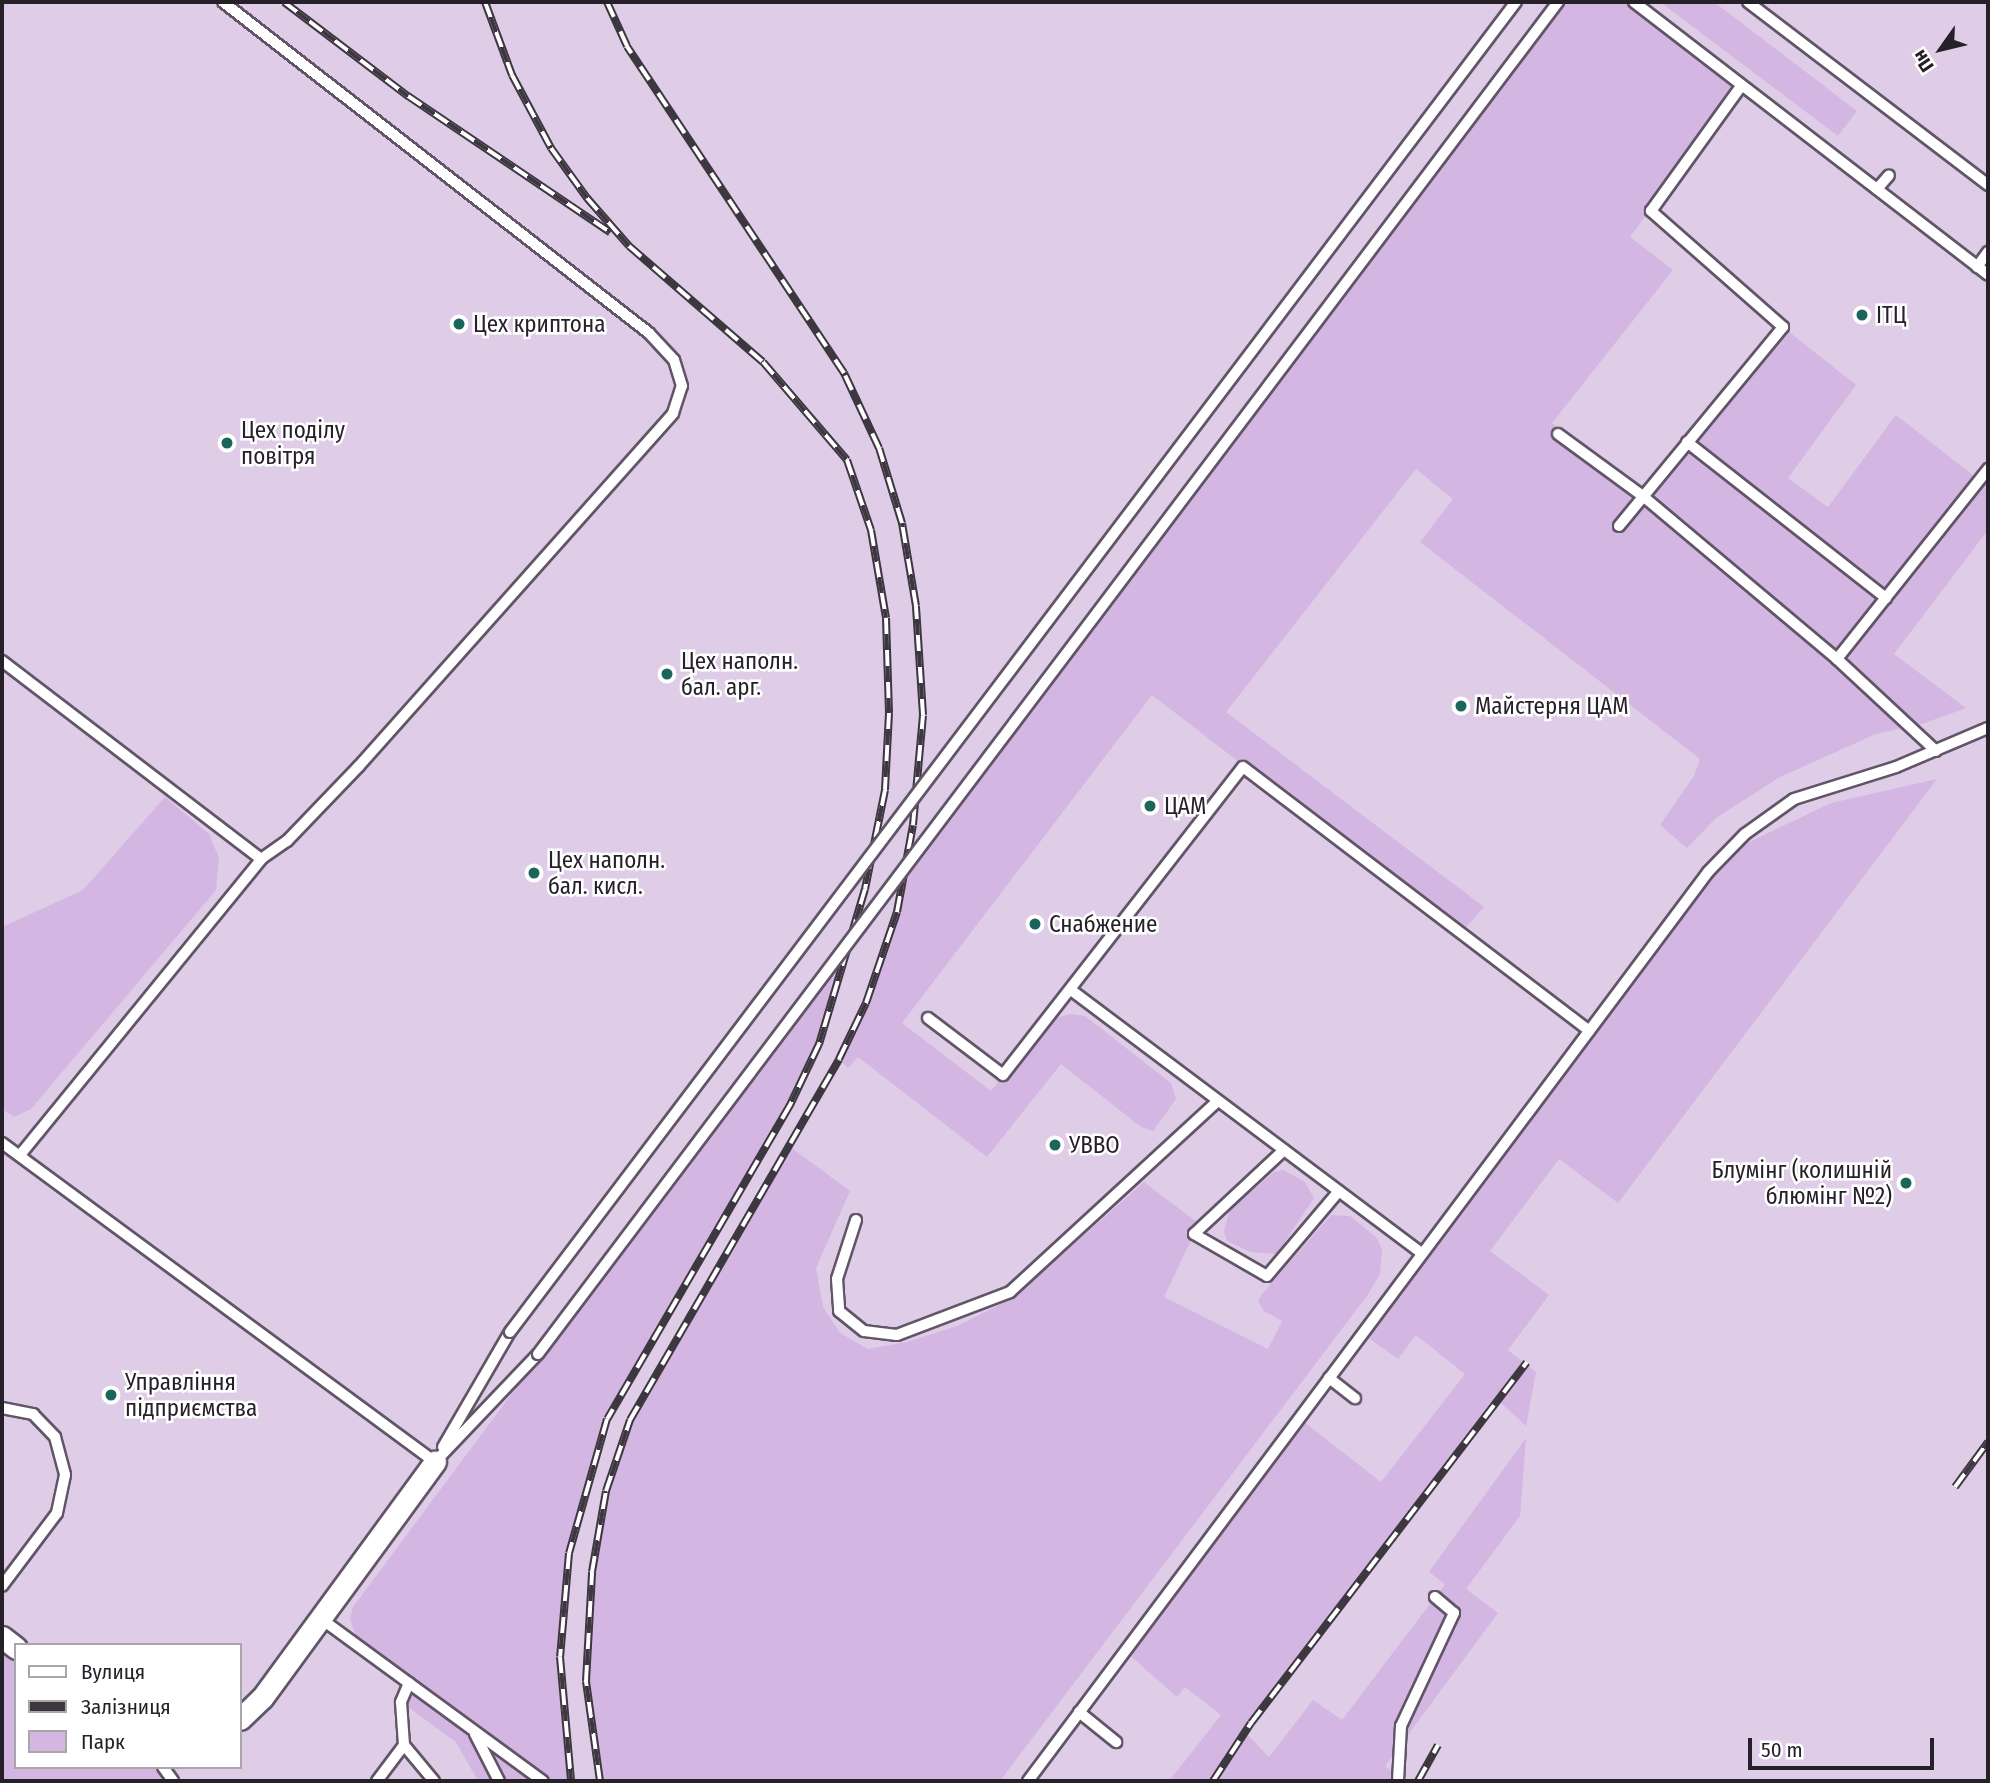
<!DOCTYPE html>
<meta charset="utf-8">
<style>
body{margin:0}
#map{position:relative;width:1990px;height:1783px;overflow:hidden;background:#e8d9ee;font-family:"Fira Sans Condensed",sans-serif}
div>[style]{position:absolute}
.built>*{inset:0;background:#dfcde8}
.green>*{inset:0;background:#d4b6e2}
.roads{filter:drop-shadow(2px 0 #615567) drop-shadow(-2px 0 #615567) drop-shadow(0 2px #615567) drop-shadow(0 -2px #615567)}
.lane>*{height:10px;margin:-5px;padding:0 5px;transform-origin:5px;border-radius:5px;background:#fff}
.street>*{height:21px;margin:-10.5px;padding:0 10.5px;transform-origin:10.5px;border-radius:10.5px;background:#fff}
.rail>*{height:8px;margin-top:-4px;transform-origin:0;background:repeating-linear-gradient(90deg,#fff 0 16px,#3d3740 0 32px);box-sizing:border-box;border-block:2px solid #3d3740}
.bridges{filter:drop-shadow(2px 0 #615567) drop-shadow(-2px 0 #615567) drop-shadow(0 2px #615567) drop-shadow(0 -2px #615567)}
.lane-bridge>*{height:10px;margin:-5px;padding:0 5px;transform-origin:5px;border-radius:5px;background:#fff}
.dots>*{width:19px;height:19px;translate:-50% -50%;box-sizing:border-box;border:4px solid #fff;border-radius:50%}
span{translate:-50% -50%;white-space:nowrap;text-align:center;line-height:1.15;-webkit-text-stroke:5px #fff;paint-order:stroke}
.poi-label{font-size:23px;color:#262129}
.left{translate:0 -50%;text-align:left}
.right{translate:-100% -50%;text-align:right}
.frame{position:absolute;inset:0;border:4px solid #262129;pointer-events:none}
.legend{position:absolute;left:14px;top:1643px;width:228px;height:126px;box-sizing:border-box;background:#fff;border:2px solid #a8a6a9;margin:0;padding:9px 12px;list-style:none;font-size:21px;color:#262129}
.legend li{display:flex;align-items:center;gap:14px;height:35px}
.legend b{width:35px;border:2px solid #a8a6a9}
.north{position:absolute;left:1906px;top:14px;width:70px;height:70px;-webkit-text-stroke:5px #fff;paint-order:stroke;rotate:236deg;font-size:19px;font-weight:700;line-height:28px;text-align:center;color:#262129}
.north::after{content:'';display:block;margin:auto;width:24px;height:32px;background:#262129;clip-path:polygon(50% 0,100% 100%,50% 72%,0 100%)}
.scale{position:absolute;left:1748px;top:1738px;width:186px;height:32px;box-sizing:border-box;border:4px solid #262129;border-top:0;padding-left:9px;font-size:21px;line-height:24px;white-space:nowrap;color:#262129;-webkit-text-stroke:5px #fff;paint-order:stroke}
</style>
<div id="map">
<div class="built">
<div style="clip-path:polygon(evenodd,2px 2px,1988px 2px,1988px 1781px,2px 1781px,2px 2px,16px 1645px,240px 1645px,240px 1767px,16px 1767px,16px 1645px)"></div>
</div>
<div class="green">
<div style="clip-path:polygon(1558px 2px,1633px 2px,1742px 85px,1630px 237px,1673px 270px,1552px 423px,1645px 497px,1783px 327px,1856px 385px,1788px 478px,1828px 507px,1896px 415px,1988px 487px,1988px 530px,1894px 654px,1966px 708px,1925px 723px,1876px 734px,1780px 777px,1716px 818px,1687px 848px,1660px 825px,1694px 776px,1700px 759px,1420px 542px,1453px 499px,1416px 469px,1226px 712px,1484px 907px,1461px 933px,1152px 695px,902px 1023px,991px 1091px,1048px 1020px,1070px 1014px,1085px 1016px,1171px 1083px,1176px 1099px,1153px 1131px,1141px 1127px,1061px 1064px,987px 1157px,858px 1057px,848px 1068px,839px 1059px,866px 1003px,897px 912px,904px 869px)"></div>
<div style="clip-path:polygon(1660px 2px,1714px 2px,1857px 111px,1838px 136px)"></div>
<div style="clip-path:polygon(1937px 779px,1618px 1203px,1559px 1159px,1490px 1251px,1549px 1295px,1508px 1350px,1536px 1372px,1526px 1426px,1498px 1400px,1245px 1732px,1269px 1757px,1313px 1700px,1342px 1720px,1445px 1584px,1429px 1572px,1526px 1438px,1520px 1516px,1466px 1589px,1498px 1613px,1385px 1766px,1402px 1781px,1169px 1781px,1221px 1715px,1185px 1687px,1177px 1697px,1125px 1651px,1299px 1418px,1381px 1482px,1465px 1374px,1416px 1335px,1398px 1359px,1363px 1334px,1708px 872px,1741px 846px,1831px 803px)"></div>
<div style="clip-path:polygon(165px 797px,209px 834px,219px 858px,216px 890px,31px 1109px,14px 1117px,2px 1109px,2px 927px,83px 890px)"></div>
<div style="clip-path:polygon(848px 942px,819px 1044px,790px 1105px,607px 1419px,569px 1553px,560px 1658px,571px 1781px,478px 1781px,456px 1742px,401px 1702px,409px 1682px,359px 1645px,350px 1619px,353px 1607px)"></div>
<div style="clip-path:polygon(789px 1146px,850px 1191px,816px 1268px,823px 1307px,840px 1333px,868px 1349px,907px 1342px,957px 1326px,1015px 1297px,1144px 1182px,1202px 1226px,1194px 1234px,1164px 1297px,1268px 1349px,1282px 1321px,1264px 1311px,1258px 1302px,1262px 1294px,1331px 1215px,1350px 1216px,1377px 1238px,1382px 1250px,1380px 1274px,1369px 1293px,1000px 1781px,600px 1781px,586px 1681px,592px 1572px,608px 1485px,630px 1420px)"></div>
<div style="clip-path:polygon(1283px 1170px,1305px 1182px,1314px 1198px,1277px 1254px,1250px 1252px,1227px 1241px,1224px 1232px,1229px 1211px,1274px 1172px)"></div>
<div style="clip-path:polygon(2px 1637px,16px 1648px,16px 1767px,163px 1767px,173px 1781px,2px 1781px)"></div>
</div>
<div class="roads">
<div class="lane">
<div style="left:1634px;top:2px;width:447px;rotate:37.6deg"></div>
<div style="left:1748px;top:2px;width:302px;rotate:37.3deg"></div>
<div style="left:1877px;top:189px;width:18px;rotate:-49deg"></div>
<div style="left:1977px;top:267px;width:19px;rotate:-54deg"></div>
<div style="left:1558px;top:434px;width:107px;rotate:36.2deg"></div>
<div style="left:1644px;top:497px;width:252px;rotate:40deg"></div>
<div style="left:1837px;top:659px;width:135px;rotate:42.9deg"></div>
<div style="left:1687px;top:442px;width:253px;rotate:38.1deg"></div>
<div style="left:1619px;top:526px;width:258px;rotate:-50.5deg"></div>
<div style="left:1783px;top:327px;width:176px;rotate:-138.7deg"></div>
<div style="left:1651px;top:211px;width:155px;rotate:-54.2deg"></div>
<div style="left:1837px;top:659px;width:243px;rotate:-51.5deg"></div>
<div style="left:2px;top:661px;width:326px;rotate:37.4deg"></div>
<div style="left:1071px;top:990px;width:439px;rotate:36.9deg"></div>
<div style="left:928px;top:1018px;width:94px;rotate:37.2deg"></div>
<div style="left:1003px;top:1075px;width:390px;rotate:-52.1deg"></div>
<div style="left:1243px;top:767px;width:435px;rotate:37.3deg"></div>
<div style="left:2px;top:1143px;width:538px;rotate:36.38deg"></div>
<div style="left:435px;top:1462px;width:149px;rotate:-46.4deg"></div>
<div style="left:1284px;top:1150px;width:123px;rotate:137deg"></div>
<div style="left:1194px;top:1234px;width:84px;rotate:29.9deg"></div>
<div style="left:1267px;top:1276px;width:111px;rotate:-49.7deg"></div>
<div style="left:20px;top:1155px;width:382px;rotate:-50.8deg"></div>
<div style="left:261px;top:859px;width:32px;rotate:-35deg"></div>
<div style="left:287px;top:841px;width:104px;rotate:-46.2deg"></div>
<div style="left:359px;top:766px;width:472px;rotate:-48.3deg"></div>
<div style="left:673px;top:413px;width:28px;rotate:-72deg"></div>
<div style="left:682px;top:386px;width:27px;rotate:-107deg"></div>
<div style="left:674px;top:360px;width:37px;rotate:-133deg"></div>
<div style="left:649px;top:333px;width:539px;rotate:-142.15deg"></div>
<div style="left:856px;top:1220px;width:62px;rotate:107.9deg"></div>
<div style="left:837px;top:1279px;width:32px;rotate:86deg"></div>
<div style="left:839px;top:1311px;width:32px;rotate:39deg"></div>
<div style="left:864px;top:1331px;width:33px;rotate:7deg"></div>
<div style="left:897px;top:1335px;width:121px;rotate:-20.8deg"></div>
<div style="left:1010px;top:1292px;width:282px;rotate:-42.6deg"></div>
<div style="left:1329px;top:1378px;width:33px;rotate:38deg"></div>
<div style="left:2px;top:1408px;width:32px;rotate:11deg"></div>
<div style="left:33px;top:1414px;width:32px;rotate:46deg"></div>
<div style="left:55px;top:1437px;width:39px;rotate:75deg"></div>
<div style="left:65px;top:1475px;width:39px;rotate:102deg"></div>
<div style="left:57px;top:1513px;width:91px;rotate:127deg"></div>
<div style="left:443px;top:1447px;width:133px;rotate:-59.8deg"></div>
<div style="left:320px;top:1618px;width:276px;rotate:36.2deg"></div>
<div style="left:409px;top:1683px;width:21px;rotate:113deg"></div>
<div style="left:401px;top:1702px;width:43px;rotate:86deg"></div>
<div style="left:404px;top:1745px;width:47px;rotate:50.2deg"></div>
<div style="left:1079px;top:1712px;width:48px;rotate:39deg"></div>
<div style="left:475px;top:1734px;width:53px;rotate:62.9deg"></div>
<div style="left:163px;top:1767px;width:17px;rotate:54deg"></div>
<div style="left:377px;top:1781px;width:45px;rotate:-53.1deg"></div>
<div style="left:1028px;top:1781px;width:1135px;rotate:-53.2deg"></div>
<div style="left:1708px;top:872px;width:53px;rotate:-45.8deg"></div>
<div style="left:1745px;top:834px;width:60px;rotate:-35.5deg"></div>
<div style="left:1794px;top:799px;width:107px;rotate:-17.4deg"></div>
<div style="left:1896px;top:767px;width:100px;rotate:-23deg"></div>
<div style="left:1398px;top:1781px;width:55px;rotate:-86.9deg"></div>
<div style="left:1401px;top:1726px;width:125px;rotate:-64.9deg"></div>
<div style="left:1454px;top:1613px;width:25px;rotate:-140deg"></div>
</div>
<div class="street">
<div style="left:2px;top:1637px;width:18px;rotate:38deg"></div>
<div style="left:240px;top:1719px;width:30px;rotate:-44deg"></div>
<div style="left:262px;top:1698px;width:293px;rotate:-53.8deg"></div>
</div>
</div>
<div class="rail">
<div style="left:284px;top:2px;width:156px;rotate:37.2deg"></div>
<div style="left:408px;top:96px;width:244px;rotate:34deg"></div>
<div style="left:485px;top:2px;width:78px;rotate:69.7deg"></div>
<div style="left:512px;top:75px;width:83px;rotate:61.9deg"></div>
<div style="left:551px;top:148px;width:62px;rotate:54.2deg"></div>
<div style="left:587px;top:198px;width:64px;rotate:48.8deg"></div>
<div style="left:629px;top:246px;width:177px;rotate:40.9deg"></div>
<div style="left:763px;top:362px;width:129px;rotate:49.4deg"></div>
<div style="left:847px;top:460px;width:74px;rotate:71.1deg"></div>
<div style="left:871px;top:530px;width:89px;rotate:80.3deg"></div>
<div style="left:886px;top:618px;width:95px;rotate:88.2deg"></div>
<div style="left:889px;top:713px;width:77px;rotate:93deg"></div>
<div style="left:885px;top:790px;width:101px;rotate:101.4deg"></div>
<div style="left:865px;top:889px;width:162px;rotate:106.5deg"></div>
<div style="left:819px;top:1044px;width:68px;rotate:115.4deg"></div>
<div style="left:790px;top:1105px;width:363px;rotate:120.2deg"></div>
<div style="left:607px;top:1419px;width:139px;rotate:105.8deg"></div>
<div style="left:569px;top:1553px;width:104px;rotate:94.9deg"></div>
<div style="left:560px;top:1657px;width:124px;rotate:84.9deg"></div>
<div style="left:1955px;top:1487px;width:56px;rotate:-53.7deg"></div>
<div style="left:600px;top:1781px;width:101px;rotate:-98deg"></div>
<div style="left:586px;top:1681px;width:109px;rotate:-86.8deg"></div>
<div style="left:592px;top:1572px;width:82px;rotate:-80.2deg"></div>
<div style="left:606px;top:1491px;width:75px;rotate:-71.3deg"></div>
<div style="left:630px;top:1420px;width:417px;rotate:-59.9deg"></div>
<div style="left:839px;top:1059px;width:62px;rotate:-64.3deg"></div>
<div style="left:866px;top:1003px;width:96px;rotate:-71.2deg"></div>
<div style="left:897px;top:912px;width:88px;rotate:-79.6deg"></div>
<div style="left:913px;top:825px;width:110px;rotate:-84.8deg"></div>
<div style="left:923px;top:715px;width:109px;rotate:-93.7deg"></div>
<div style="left:916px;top:606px;width:84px;rotate:-99.6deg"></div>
<div style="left:902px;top:523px;width:78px;rotate:-107deg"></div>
<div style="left:879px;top:448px;width:83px;rotate:-115deg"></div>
<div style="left:844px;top:373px;width:392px;rotate:-123.6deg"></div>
<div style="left:627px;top:46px;width:48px;rotate:-114.4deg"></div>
<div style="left:1213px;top:1781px;width:69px;rotate:-56.8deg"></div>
<div style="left:1251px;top:1723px;width:454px;rotate:-52.6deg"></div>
<div style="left:1418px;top:1781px;width:41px;rotate:-60.9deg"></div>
</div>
<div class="bridges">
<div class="lane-bridge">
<div style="left:510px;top:1332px;width:1668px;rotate:-52.9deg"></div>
<div style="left:538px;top:1354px;width:1694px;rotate:-52.97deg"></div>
</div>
</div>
<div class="dots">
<div style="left:1862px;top:315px;background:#1b655b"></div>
<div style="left:459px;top:324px;background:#1b655b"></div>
<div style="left:227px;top:443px;background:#1b655b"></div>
<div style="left:667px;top:674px;background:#1b655b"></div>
<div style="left:1461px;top:706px;background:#1b655b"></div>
<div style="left:1150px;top:806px;background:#1b655b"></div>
<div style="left:534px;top:873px;background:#1b655b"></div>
<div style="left:1035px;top:924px;background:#1b655b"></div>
<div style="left:1055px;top:1145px;background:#1b655b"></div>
<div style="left:1906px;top:1183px;background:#1b655b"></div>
<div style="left:111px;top:1395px;background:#1b655b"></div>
</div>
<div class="poi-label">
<span class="left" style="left:1876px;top:315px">ІТЦ</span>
<span class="left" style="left:473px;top:324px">Цех криптона</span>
<span class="left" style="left:241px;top:443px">Цех поділу<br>повітря</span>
<span class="left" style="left:681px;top:674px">Цех наполн.<br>бал. арг.</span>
<span class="left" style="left:1475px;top:706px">Майстерня ЦАМ</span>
<span class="left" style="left:1164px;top:806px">ЦАМ</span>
<span class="left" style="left:548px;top:873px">Цех наполн.<br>бал. кисл.</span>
<span class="left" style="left:1049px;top:924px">Снабжение</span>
<span class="left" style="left:1069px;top:1145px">УВВО</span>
<span class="right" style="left:1892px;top:1183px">Блумінг (колишній<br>блюмінг №2)</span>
<span class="left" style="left:125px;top:1395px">Управління<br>підприємства</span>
</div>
<div class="frame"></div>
<ul class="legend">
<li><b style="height:9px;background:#fff"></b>Вулиця</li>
<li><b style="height:9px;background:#3d3740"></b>Залізниця</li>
<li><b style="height:19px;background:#d4b6e2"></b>Парк</li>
</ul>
<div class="north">Пн</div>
<div class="scale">50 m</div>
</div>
